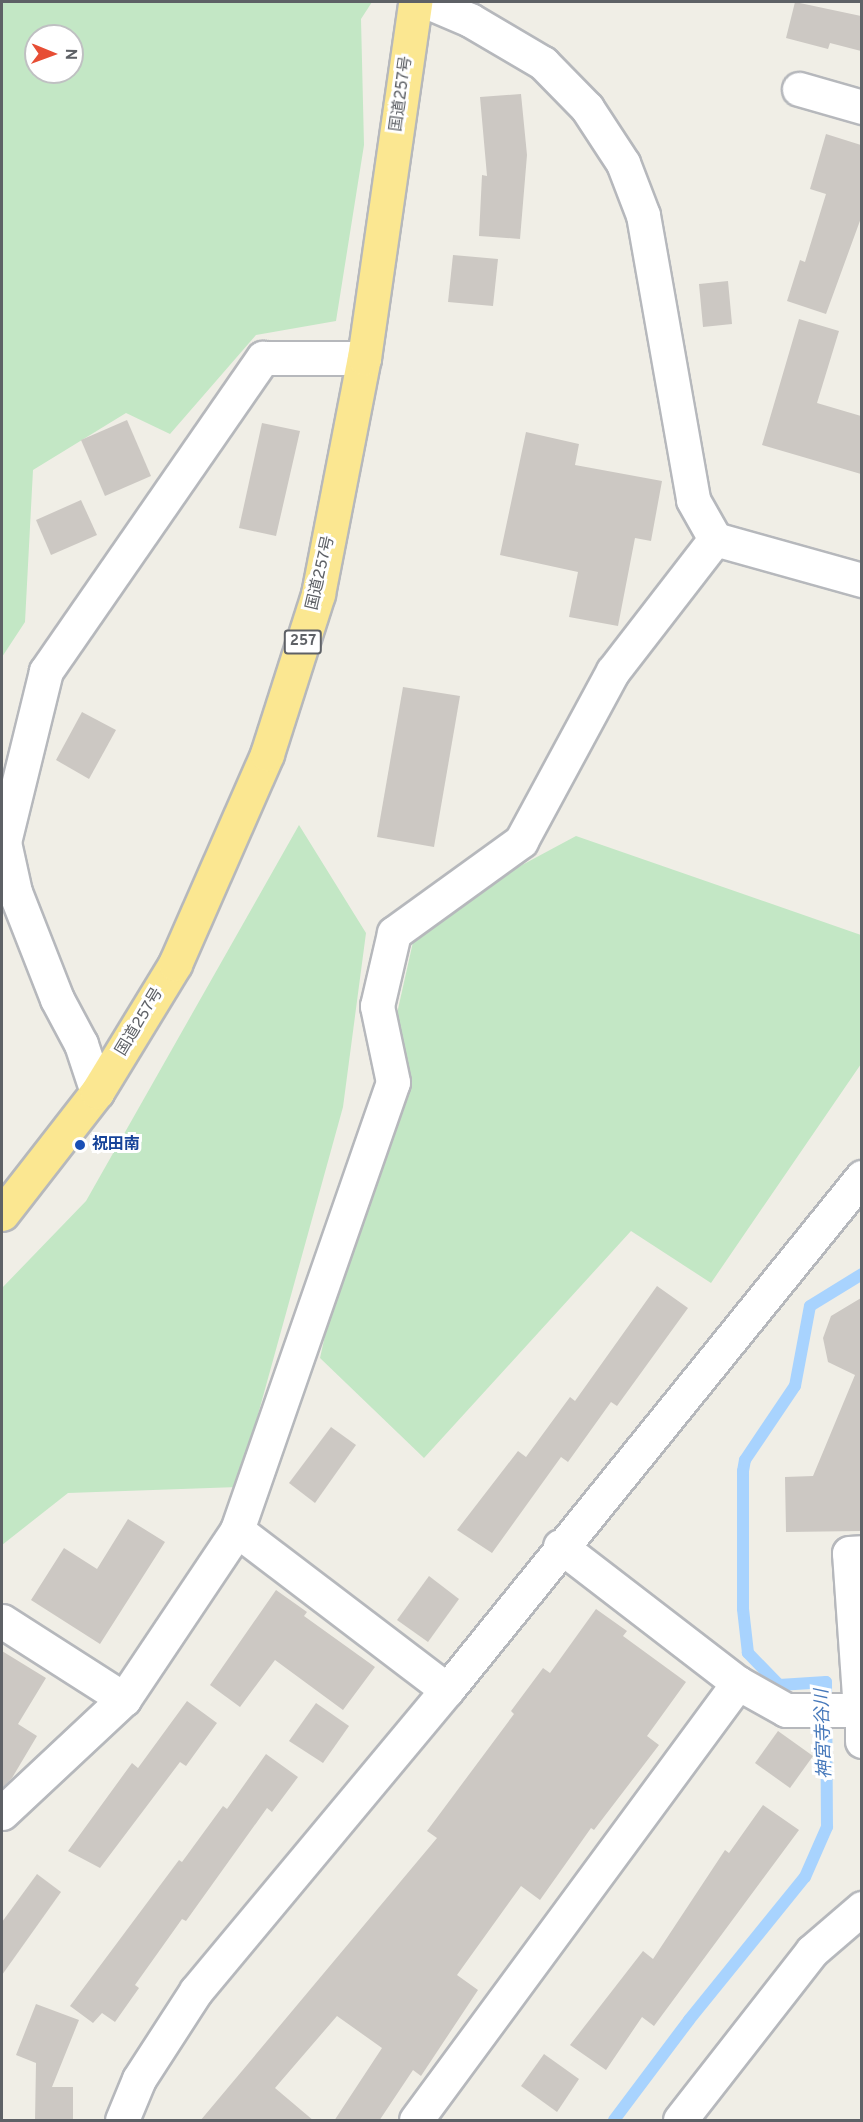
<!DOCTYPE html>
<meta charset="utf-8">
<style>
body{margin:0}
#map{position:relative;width:863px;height:2122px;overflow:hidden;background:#f0eee6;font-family:Overpass,"Noto Sans JP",sans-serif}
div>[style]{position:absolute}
.green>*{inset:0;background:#c3e7c5}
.stream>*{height:12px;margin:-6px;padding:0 6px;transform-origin:6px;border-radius:6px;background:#a8d3fe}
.building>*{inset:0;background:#ccc8c3}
.roads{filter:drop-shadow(2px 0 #b6b8bc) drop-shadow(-2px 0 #b6b8bc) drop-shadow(0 2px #b6b8bc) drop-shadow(0 -2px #b6b8bc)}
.minor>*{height:33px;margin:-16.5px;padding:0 16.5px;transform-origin:16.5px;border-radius:16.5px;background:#fff}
.highway>*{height:33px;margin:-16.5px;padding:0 16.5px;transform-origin:16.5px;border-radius:16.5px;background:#fbe791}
.dots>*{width:16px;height:16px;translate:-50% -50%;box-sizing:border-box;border:3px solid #fff;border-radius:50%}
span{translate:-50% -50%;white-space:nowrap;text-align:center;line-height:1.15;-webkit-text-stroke:6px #fff;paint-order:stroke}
.shield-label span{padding:2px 4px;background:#fff;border:2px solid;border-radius:4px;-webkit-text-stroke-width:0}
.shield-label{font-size:15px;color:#5e6166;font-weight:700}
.street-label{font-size:16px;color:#5e6166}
.transit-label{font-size:16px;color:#164399;font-weight:700}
.left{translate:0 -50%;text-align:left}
.water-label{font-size:18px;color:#4678ba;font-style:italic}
.frame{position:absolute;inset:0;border:3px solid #5e6166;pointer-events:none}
.north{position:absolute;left:24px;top:24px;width:60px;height:60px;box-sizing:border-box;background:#fff;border:2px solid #bfc0c2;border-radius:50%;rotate:91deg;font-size:16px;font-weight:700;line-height:24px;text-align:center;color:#5e6166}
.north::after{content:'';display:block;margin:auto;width:21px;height:27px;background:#e74e35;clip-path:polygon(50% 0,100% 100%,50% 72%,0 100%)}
</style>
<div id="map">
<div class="green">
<div style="clip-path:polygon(evenodd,2px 2px,372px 2px,361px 19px,364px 145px,336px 321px,256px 335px,170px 434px,126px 413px,33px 470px,25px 622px,2px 657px,2px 2px,36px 36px,72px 36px,72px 72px,36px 72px,36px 36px)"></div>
<div style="clip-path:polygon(299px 825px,366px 933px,343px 1107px,238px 1487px,68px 1493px,2px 1545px,2px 1288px,86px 1201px)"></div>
<div style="clip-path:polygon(576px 836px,861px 935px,861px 1064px,711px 1283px,631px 1231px,424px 1458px,320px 1358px,413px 942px,457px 900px)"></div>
</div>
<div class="stream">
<div style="left:614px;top:2120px;width:125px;rotate:-53.1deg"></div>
<div style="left:689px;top:2020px;width:184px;rotate:-51deg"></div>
<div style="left:805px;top:1877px;width:55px;rotate:-66.3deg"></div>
<div style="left:827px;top:1827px;width:145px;rotate:-90.4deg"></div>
<div style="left:826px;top:1682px;width:47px;rotate:176.3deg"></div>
<div style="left:779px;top:1685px;width:45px;rotate:-134.1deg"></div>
<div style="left:748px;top:1653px;width:44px;rotate:-96.5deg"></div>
<div style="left:743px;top:1609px;width:138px;rotate:-90deg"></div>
<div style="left:743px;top:1471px;width:11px;rotate:-80deg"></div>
<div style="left:745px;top:1460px;width:89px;rotate:-56deg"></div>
<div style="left:795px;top:1386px;width:81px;rotate:-79.4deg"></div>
<div style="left:810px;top:1306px;width:61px;rotate:-31.6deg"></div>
</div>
<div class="building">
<div style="clip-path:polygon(795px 2px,861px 16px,861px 51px,830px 43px,828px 49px,786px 38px)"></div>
<div style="clip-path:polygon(521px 94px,527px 155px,520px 239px,479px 236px,482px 175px,487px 176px,480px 97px)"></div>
<div style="clip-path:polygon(826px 134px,861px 145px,861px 218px,826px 314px,787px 301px,800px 260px,805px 262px,826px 194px,810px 189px)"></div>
<div style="clip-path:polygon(453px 255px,498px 259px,493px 306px,448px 302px)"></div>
<div style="clip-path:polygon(728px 281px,732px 324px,703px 327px,699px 284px)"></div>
<div style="clip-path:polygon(799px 319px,839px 331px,817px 403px,861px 416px,861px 474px,762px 445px)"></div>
<div style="clip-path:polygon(127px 420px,151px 476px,105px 496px,81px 440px)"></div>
<div style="clip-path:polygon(262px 423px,300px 431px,276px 536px,239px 528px)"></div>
<div style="clip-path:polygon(526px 432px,579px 444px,575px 465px,662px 481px,651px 541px,635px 538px,618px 626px,569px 617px,578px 572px,500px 555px)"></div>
<div style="clip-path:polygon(81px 500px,97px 535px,51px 555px,36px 520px)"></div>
<div style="clip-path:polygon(403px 687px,460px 696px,434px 847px,377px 837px)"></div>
<div style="clip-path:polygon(82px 712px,116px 730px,89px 779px,56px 760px)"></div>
<div style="clip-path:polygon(657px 1286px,688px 1308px,617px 1406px,611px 1402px,568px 1462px,561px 1457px,492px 1553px,457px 1530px,518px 1451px,526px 1457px,570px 1397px,575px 1401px)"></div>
<div style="clip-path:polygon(861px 1298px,861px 1531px,786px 1532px,785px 1477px,813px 1476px,855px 1375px,828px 1362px,823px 1338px,831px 1316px)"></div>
<div style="clip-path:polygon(331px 1427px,356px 1445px,315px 1503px,289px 1483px)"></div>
<div style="clip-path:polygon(128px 1519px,165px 1542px,100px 1644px,31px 1600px,64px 1548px,97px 1569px)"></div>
<div style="clip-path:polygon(429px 1576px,459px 1599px,428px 1642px,397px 1620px)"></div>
<div style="clip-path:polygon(276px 1590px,307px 1612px,304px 1616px,375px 1667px,343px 1710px,275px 1660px,240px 1707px,210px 1685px)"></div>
<div style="clip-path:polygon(596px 1609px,627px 1631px,623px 1636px,686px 1682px,647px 1736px,659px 1745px,594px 1830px,591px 1828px,540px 1900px,521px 1886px,457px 1975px,478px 1990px,421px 2076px,413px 2070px,379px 2121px,334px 2121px,382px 2048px,337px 2016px,275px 2088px,314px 2121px,200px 2121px,437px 1838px,427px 1831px,514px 1714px,511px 1711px,543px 1668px,550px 1673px)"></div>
<div style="clip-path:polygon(2px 1651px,46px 1678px,18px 1724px,37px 1736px,12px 1778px,2px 1788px)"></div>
<div style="clip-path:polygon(187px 1701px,217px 1723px,186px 1766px,180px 1762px,100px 1868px,68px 1851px,132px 1763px,138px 1768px)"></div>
<div style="clip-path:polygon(316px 1703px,349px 1726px,323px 1763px,289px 1741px)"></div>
<div style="clip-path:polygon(778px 1731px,813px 1756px,790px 1788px,755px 1763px)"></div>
<div style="clip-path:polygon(266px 1754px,298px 1777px,272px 1812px,267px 1808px,186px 1921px,182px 1919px,135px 1985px,139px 1988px,115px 2022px,102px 2013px,93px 2023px,70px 2006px,179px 1860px,182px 1862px,223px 1806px,227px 1809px)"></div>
<div style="clip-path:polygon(763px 1805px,799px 1830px,654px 2026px,642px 2017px,606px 2070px,570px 2045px,643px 1951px,653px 1959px,725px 1850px,729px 1853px)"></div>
<div style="clip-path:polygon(37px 1874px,61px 1892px,2px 1975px,2px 1922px)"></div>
<div style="clip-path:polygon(36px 2004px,79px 2020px,52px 2087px,73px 2087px,73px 2121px,35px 2121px,36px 2063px,16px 2055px)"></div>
<div style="clip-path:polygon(544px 2054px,579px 2079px,557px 2112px,521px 2086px)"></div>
</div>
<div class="roads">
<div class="minor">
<div style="left:428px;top:2px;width:46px;rotate:23.2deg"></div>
<div style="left:470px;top:20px;width:85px;rotate:30.5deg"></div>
<div style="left:543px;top:63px;width:63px;rotate:45.6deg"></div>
<div style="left:587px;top:108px;width:66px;rotate:56.8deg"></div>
<div style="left:623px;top:163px;width:56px;rotate:69deg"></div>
<div style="left:643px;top:215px;width:289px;rotate:80deg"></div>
<div style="left:693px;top:500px;width:45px;rotate:60.6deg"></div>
<div style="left:715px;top:539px;width:153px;rotate:15.6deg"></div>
<div style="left:799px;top:89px;width:66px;rotate:15.9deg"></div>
<div style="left:97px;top:1092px;width:51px;rotate:-108.4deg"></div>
<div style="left:81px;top:1044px;width:51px;rotate:-118.1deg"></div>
<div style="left:57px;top:999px;width:115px;rotate:-111.4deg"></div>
<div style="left:15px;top:892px;width:51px;rotate:-102.4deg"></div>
<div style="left:4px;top:842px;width:176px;rotate:-76.2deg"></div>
<div style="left:46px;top:671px;width:381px;rotate:-55.3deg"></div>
<div style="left:263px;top:358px;width:101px"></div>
<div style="left:237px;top:1530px;width:264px;rotate:37.3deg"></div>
<div style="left:560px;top:1546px;width:225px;rotate:37.6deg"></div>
<div style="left:738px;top:1683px;width:55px;rotate:29.4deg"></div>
<div style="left:786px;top:1710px;width:74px"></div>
<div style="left:860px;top:1710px;width:157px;rotate:-94deg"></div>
<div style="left:849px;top:1553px;width:13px;rotate:-4deg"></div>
<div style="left:2px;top:1621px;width:145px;rotate:32.6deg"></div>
<div style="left:862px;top:1709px;width:32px;rotate:90deg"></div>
<div style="left:2px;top:1813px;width:167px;rotate:-43.1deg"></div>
<div style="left:124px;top:1699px;width:203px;rotate:-56.2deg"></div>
<div style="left:237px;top:1530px;width:474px;rotate:-70.8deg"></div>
<div style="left:393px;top:1082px;width:78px;rotate:-101.9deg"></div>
<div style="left:377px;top:1006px;width:75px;rotate:-76.9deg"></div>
<div style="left:394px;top:933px;width:157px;rotate:-35.9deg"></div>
<div style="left:521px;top:841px;width:193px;rotate:-61.6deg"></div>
<div style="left:613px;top:671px;width:167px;rotate:-52.3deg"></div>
<div style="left:122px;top:2120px;width:44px;rotate:-67.5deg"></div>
<div style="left:139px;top:2079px;width:105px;rotate:-57.1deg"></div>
<div style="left:196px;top:1991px;width:392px;rotate:-50.2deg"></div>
<div style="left:447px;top:1690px;width:660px;rotate:-51.03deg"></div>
<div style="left:416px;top:2120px;width:543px;rotate:-53.62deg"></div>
<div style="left:680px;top:2120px;width:214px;rotate:-52deg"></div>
<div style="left:812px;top:1951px;width:66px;rotate:-40.7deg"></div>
</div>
<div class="highway">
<div style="left:2px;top:1214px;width:155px;rotate:-52.1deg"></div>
<div style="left:97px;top:1092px;width:150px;rotate:-58.6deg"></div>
<div style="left:175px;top:964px;width:229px;rotate:-66.3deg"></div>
<div style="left:267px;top:754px;width:168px;rotate:-72.3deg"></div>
<div style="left:318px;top:594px;width:240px;rotate:-79deg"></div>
<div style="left:364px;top:358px;width:360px;rotate:-81.8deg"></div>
</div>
</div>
<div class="dots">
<div style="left:80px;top:1145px;background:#1a4fb4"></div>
</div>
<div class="shield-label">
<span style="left:303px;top:642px">257</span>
</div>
<div class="street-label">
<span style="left:402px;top:94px;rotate:-82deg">国道257号</span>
<span style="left:321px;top:573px;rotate:-77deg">国道257号</span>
<span style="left:140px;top:1022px;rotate:-59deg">国道257号</span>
</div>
<div class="transit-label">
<span class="left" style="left:92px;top:1145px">祝田南</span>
</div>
<div class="water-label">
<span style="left:825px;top:1734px;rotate:-92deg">神宮寺谷川</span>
</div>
<div class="frame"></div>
<div class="north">N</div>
</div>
